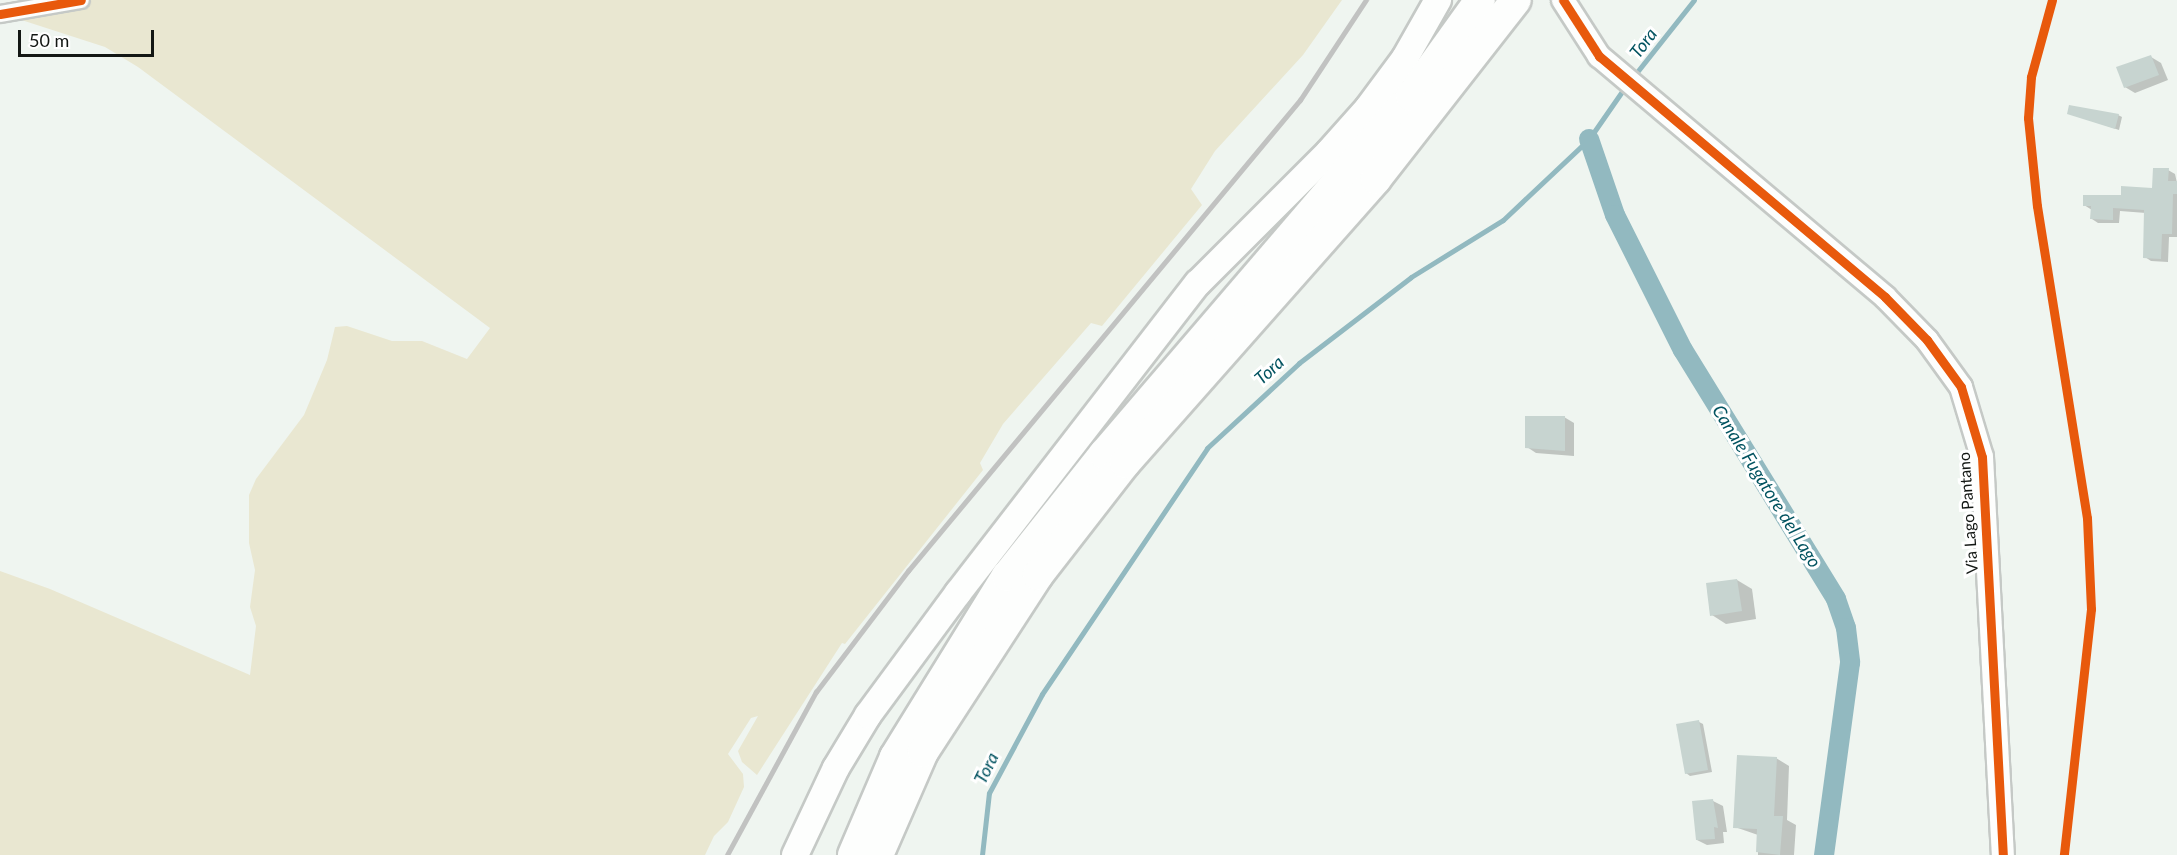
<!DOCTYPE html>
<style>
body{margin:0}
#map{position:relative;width:2177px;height:855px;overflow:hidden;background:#eff5f0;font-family:Lato,sans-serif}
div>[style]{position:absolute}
.green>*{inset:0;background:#e9e7d1}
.shadow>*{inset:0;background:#0003}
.stream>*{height:5px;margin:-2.5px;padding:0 2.5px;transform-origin:2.5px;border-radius:2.5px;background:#92b9c0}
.canal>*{height:20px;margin:-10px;padding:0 10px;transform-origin:10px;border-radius:10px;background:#92b9c0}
.building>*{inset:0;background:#c7d4d0}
.roads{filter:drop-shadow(2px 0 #c5c9c6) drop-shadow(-2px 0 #c5c9c6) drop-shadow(0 2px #c5c9c6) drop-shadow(0 -2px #c5c9c6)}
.street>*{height:16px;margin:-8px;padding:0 8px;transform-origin:8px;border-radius:8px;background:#fdfefd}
.secondary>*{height:22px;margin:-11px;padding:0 11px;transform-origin:11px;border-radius:11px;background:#fdfefd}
.primary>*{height:26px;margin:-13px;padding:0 13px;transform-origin:13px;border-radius:13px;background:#fdfefd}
.highway>*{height:30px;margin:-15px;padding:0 15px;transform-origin:15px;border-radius:15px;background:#fdfefd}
.rail>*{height:4.5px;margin:-2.25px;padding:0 2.25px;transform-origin:2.25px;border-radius:2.25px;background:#c1c2c1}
.cycleway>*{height:9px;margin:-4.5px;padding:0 4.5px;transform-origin:4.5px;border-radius:4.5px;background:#e8590c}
span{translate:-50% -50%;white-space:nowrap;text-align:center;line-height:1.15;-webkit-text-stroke:6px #fff;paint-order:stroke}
.street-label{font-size:16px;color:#131714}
.water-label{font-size:18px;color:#025360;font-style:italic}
.scale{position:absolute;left:18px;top:30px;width:136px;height:27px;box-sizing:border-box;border:3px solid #131714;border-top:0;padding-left:8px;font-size:18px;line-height:21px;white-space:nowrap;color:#131714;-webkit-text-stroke:4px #fff;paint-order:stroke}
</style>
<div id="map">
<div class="green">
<div style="clip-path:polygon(81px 0,1342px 0,1303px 55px,1215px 151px,1191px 189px,1202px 205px,1102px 326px,1091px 323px,1003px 424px,980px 463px,983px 470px,845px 644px,842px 643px,757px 775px,742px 762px,738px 751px,758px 716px,751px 718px,728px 754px,743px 774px,744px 787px,728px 822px,714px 836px,705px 855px,0 855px,0 571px,50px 589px,250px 675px,256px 626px,250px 607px,255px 570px,249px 543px,249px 495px,256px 479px,304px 415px,327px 360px,335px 327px,347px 326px,392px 341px,422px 341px,467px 359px,490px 328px,138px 67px,105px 47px,6px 15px)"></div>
</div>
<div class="shadow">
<div style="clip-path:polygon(2151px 57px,2161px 63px,2168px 80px,2135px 93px,2125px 87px)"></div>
<div style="clip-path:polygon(2069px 113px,2118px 115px,2122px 117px,2119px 130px)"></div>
<div style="clip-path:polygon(2168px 170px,2175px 174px,2177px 183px,2177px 237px,2169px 237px,2168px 262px,2151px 261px,2145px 257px,2146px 213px,2120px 211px,2119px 223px,2098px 223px,2092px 219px,2092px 210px,2084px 205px,2154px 190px)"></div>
<div style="clip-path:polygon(1564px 417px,1574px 423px,1574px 456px,1536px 453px,1527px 447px)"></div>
<div style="clip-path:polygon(1737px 580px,1752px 589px,1756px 619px,1726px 624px,1712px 615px)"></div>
<div style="clip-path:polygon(1699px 722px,1703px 724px,1712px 772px,1690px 776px,1686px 773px)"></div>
<div style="clip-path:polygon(1776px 758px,1789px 766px,1787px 820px,1796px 825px,1794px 855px,1758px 855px,1758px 835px,1735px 827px)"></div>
<div style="clip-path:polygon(1713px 801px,1723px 806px,1727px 832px,1723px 832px,1724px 843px,1707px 845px,1697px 840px)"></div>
</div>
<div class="stream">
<div style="left:1633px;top:77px;width:98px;rotate:-51.6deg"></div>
<div style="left:982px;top:855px;width:62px;rotate:-83.6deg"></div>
<div style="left:989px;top:793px;width:112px;rotate:-61.8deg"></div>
<div style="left:1042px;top:694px;width:296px;rotate:-56.1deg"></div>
<div style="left:1207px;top:448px;width:125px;rotate:-42.7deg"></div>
<div style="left:1299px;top:363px;width:141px;rotate:-37.5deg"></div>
<div style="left:1411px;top:277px;width:108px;rotate:-31.8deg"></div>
<div style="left:1503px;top:220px;width:118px;rotate:-43.3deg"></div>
<div style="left:1589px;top:139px;width:63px;rotate:-55.3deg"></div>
</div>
<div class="canal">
<div style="left:1589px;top:139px;width:80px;rotate:71.1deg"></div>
<div style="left:1615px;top:215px;width:151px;rotate:63.3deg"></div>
<div style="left:1683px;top:350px;width:292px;rotate:58.4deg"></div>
<div style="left:1836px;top:599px;width:31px;rotate:71deg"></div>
<div style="left:1846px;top:628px;width:35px;rotate:83deg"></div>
<div style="left:1850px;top:663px;width:194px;rotate:97.7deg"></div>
</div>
<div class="building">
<div style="clip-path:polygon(2151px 55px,2159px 75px,2124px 88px,2116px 67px)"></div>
<div style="clip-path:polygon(2069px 105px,2119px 114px,2115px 129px,2067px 114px)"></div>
<div style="clip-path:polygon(2153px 168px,2169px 168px,2168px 181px,2177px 181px,2177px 194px,2173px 194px,2172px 234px,2162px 234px,2161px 259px,2143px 258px,2144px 210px,2113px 208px,2113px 220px,2090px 219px,2091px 206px,2083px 206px,2083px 195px,2121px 195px,2121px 186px,2152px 188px)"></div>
<div style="clip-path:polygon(1525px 416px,1565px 416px,1565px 451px,1525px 448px)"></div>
<div style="clip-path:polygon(1737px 579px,1742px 611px,1710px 616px,1706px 583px)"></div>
<div style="clip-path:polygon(1699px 720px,1708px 770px,1685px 774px,1676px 724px)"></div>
<div style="clip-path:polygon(1737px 755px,1777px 757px,1774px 816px,1783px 816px,1780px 855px,1756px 852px,1757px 829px,1733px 828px)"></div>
<div style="clip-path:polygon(1713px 799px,1718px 828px,1714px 827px,1715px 839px,1696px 840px,1692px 801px)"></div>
</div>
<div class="roads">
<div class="street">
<div style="left:0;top:14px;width:82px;rotate:-9.8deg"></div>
</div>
<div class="secondary">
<div style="left:1563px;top:0;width:67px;rotate:57.3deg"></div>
<div style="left:1599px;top:56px;width:374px;rotate:40.1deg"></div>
<div style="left:1885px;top:297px;width:60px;rotate:45.7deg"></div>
<div style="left:1927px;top:340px;width:58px;rotate:54.1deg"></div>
<div style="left:1961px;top:387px;width:73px;rotate:73.3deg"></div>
<div style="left:1982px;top:457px;width:399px;rotate:87deg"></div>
</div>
<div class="primary">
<div style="left:795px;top:855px;width:96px;rotate:-64.8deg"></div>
<div style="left:836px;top:768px;width:62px;rotate:-58.9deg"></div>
<div style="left:868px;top:715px;width:152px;rotate:-53.6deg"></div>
<div style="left:958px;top:593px;width:392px;rotate:-52.3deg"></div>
<div style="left:1198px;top:283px;width:185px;rotate:-45deg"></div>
<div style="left:1329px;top:152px;width:59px;rotate:-48.4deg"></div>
<div style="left:1368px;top:108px;width:62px;rotate:-53.5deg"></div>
<div style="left:1405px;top:58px;width:67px;rotate:-60.4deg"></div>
</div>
<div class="highway">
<div style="left:853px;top:855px;width:107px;rotate:-66.8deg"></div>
<div style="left:895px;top:757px;width:213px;rotate:-58.3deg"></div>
<div style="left:1007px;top:576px;width:156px;rotate:-51.5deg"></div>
<div style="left:1104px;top:454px;width:472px;rotate:-49.4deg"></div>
<div style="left:1411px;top:96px;width:118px;rotate:-54.3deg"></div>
<div style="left:878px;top:855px;width:112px;rotate:-66.4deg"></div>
<div style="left:923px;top:752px;width:211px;rotate:-57deg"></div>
<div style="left:1038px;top:575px;width:142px;rotate:-52.2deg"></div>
<div style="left:1125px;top:463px;width:379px;rotate:-48.5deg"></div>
<div style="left:1376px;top:179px;width:227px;rotate:-52deg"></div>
</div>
</div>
<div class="rail">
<div style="left:727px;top:855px;width:186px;rotate:-61.4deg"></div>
<div style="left:816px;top:692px;width:152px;rotate:-52.8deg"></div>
<div style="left:908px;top:571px;width:613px;rotate:-50.23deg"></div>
<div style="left:1300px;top:100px;width:120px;rotate:-56.6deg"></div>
</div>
<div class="cycleway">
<div style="left:1563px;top:0;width:67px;rotate:57.3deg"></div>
<div style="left:1599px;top:56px;width:374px;rotate:40.1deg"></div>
<div style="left:1885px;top:297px;width:60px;rotate:45.7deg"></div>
<div style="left:1927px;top:340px;width:58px;rotate:54.1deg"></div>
<div style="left:1961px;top:387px;width:73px;rotate:73.3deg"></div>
<div style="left:1982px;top:457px;width:399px;rotate:87deg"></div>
<div style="left:2052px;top:0;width:80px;rotate:105.3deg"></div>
<div style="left:2031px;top:77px;width:41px;rotate:94.2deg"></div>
<div style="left:2028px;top:118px;width:88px;rotate:84.2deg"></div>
<div style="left:2037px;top:206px;width:316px;rotate:80.9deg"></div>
<div style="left:2087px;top:518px;width:91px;rotate:87.5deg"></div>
<div style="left:2091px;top:609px;width:247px;rotate:96.3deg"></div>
<div style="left:0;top:14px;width:82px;rotate:-9.8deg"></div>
</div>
<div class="street-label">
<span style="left:1968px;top:513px;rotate:-94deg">Via Lago Pantano</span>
</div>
<div class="water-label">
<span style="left:1643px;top:43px;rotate:-53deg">Tora</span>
<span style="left:1269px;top:370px;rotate:-42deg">Tora</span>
<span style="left:1767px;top:486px;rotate:58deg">Canale Fugatore del Lago</span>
<span style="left:986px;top:768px;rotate:-64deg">Tora</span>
</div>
<div class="scale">50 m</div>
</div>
